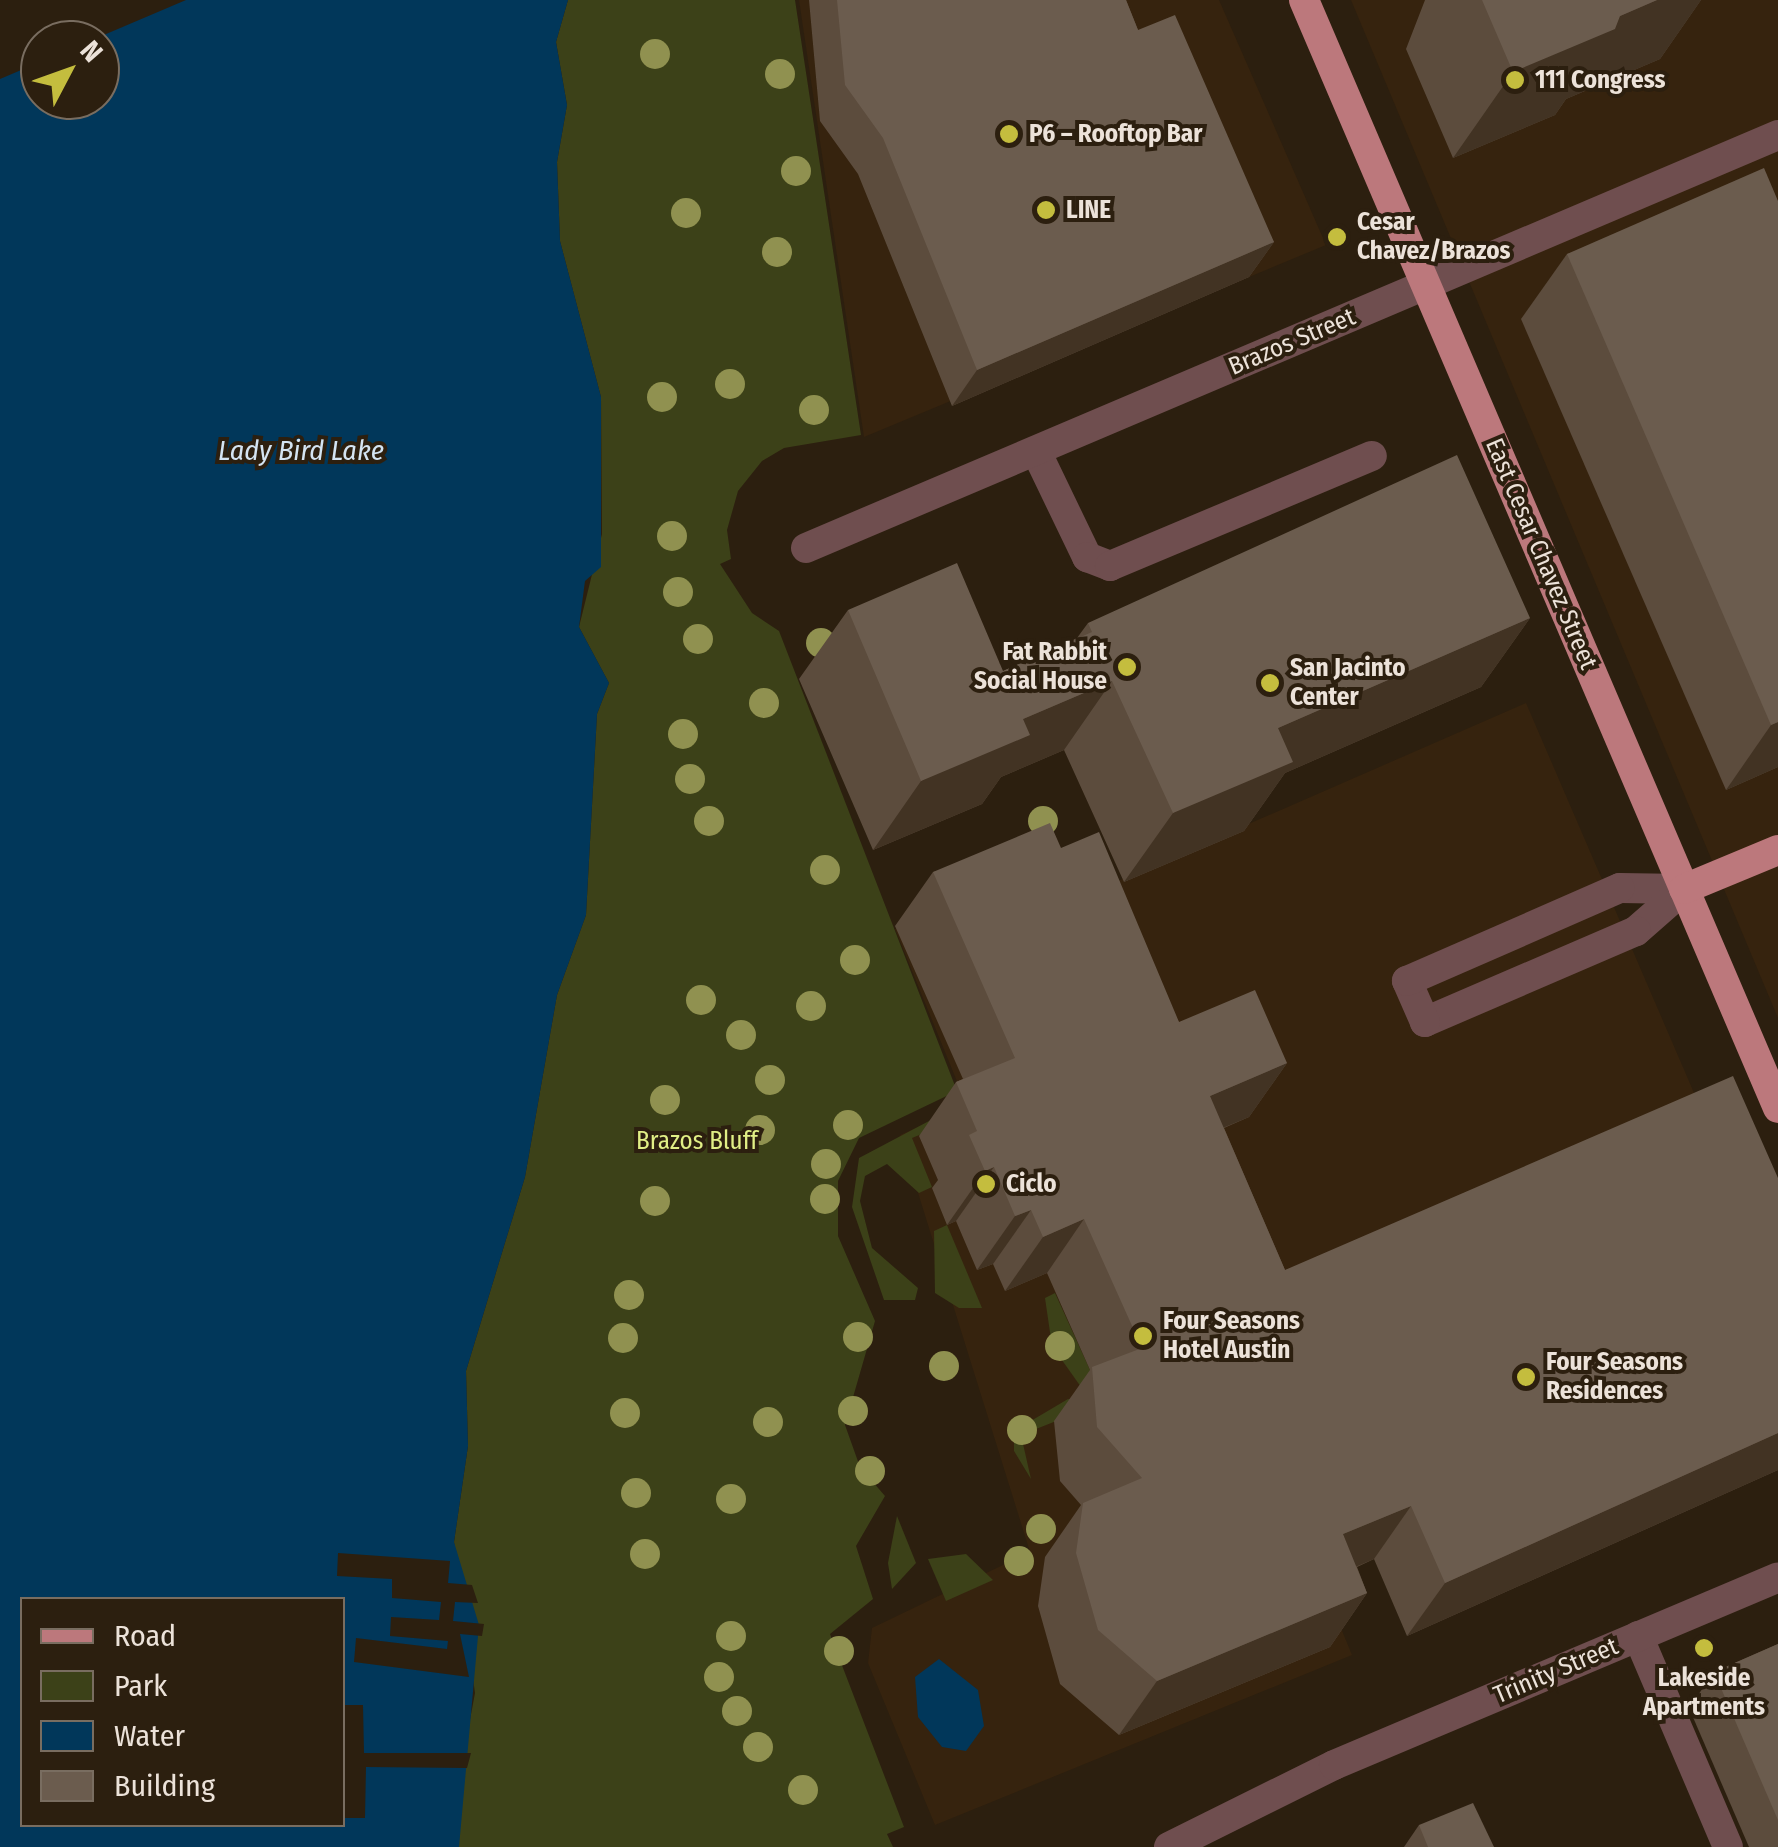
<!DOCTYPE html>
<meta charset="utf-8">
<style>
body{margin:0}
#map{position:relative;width:1778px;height:1847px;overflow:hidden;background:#2c1f0f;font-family:"Fira Sans Condensed",sans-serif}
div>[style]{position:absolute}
.built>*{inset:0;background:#36230e}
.green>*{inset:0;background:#3c4118}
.water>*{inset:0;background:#01375a}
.pier>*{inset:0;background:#2c1f0f}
.minor>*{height:30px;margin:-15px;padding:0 15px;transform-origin:15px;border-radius:15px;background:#6f4e4f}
.major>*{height:30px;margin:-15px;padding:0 15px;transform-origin:15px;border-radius:15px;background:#bc787c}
.trees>*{width:30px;height:30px;margin:-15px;border-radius:50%;background:#909150}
.wall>*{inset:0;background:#5c4c3d}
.shaded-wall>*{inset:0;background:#423323}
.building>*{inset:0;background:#6b5c4e}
.dots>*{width:28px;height:28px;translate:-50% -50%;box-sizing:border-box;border:5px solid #2c1f0f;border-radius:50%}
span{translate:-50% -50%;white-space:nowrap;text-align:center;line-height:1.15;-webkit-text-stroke:8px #2c1f0f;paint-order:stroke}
.poi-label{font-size:25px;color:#ece2d9;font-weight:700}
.left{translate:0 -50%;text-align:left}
.right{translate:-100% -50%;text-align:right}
.street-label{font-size:25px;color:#ece2d9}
.park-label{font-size:25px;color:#e1ef86}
.water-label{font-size:28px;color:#d4e4f2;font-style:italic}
.legend{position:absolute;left:20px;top:1597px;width:325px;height:230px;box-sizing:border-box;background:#2c1f0f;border:2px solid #796d60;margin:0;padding:12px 18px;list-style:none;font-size:30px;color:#ece2d9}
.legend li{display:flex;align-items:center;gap:20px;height:50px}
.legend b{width:50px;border:2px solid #796d60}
.north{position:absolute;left:20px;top:20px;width:100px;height:100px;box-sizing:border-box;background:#2c1f0f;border:2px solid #796d60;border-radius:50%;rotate:49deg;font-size:28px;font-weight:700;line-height:40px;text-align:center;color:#ece2d9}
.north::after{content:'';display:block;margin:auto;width:35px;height:45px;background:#c4bd3e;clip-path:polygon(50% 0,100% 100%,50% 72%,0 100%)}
</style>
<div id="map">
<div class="built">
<div style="clip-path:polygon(799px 0,1219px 0,1326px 245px,864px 437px)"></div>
<div style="clip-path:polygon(1351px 0,1778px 0,1778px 1018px)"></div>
<div style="clip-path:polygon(1526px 703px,1704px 1116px,1218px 1329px,1352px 1655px,935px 1825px,868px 1663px,872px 1628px,1030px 1552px,900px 1135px,967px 1106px,895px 929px,1027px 869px,1047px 912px)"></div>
</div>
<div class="green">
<div style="clip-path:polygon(568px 0,795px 0,861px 435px,784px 448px,762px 461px,738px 491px,727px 530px,731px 559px,720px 564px,752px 613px,779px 631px,957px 1091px,859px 1138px,838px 1181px,838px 1236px,875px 1321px,845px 1425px,860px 1467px,885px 1496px,856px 1546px,873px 1599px,830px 1634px,904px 1827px,887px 1834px,893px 1847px,459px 1847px,458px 1784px,475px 1693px,454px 1542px,468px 1446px,466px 1371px,525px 1177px,557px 995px,586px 915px,597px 714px,609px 683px,579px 627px,602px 534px,601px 397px,560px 241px,557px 162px,567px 105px,556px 42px)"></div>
<div style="clip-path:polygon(963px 1103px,968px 1115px,912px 1138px,932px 1187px,919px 1193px,887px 1164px,865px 1176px,860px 1201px,872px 1248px,918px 1288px,915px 1300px,884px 1300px,852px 1207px,859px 1158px)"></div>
<div style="clip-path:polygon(947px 1225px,982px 1308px,959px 1308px,935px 1293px,934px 1231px)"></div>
<div style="clip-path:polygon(1055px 1293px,1095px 1381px,1081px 1387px,1052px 1346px,1045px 1298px)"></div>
<div style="clip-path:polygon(1068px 1399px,1104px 1402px,1021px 1435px,1031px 1479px,1014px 1451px,1014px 1431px)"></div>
<div style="clip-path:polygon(897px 1516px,916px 1563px,892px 1589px,888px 1563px)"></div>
<div style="clip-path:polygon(966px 1554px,993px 1580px,946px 1601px,928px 1559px)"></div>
</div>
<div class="water">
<div style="clip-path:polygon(evenodd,0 0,568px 0,556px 42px,567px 105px,557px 162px,560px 241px,601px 397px,601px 567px,585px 581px,579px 627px,609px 683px,597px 714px,586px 915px,557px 995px,525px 1177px,466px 1371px,468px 1446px,454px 1542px,479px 1625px,459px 1847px,0 1847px,0 0,40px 40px,100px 40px,100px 100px,40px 100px,40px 40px,0 0,22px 1600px,342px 1600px,342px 1824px,22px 1824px,22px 1600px)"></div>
<div style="clip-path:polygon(939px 1659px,978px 1690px,984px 1726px,966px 1751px,942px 1747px,918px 1717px,915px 1677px)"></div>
</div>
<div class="pier">
<div style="clip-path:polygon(0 0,186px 0,92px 40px,40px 40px,40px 62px,0 79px)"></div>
<div style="clip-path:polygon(338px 1553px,450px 1561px,448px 1583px,472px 1585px,478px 1603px,455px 1602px,453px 1621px,484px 1624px,482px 1636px,460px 1634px,469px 1677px,354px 1662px,356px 1638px,447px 1649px,448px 1641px,390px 1636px,391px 1617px,439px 1620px,441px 1602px,392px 1598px,392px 1579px,337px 1576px)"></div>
<div style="clip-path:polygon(343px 1705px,363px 1705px,364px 1753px,471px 1753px,467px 1768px,366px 1767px,365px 1818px,343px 1818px)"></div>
</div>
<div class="minor">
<div style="left:1036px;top:451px;width:118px;rotate:64.3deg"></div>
<div style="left:1087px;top:557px;width:25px;rotate:21deg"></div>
<div style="left:1110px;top:566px;width:284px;rotate:-22.8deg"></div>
<div style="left:806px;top:548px;width:1056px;rotate:-23.02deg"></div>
<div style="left:1620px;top:888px;width:64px;rotate:0.9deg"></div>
<div style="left:1684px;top:889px;width:64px;rotate:138.8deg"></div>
<div style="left:1636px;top:931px;width:230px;rotate:156.7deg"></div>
<div style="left:1425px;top:1022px;width:45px;rotate:-113.7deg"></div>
<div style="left:1407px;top:981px;width:232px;rotate:-23.6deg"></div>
<div style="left:1638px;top:1636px;width:229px;rotate:66.9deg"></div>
<div style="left:1169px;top:1847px;width:184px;rotate:-26.4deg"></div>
<div style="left:1334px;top:1765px;width:482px;rotate:-22.9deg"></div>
</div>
<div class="major">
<div style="left:1304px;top:0;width:1205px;rotate:66.84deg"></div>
<div style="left:1684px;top:889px;width:102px;rotate:-22.5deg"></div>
</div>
<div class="trees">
<div style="left:655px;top:54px"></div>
<div style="left:780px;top:74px"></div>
<div style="left:796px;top:171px"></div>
<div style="left:686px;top:213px"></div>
<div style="left:777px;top:252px"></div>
<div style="left:730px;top:384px"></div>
<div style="left:662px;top:397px"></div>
<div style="left:814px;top:410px"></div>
<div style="left:672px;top:536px"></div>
<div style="left:678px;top:592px"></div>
<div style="left:698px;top:639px"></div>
<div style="left:821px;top:643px"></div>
<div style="left:764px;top:703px"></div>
<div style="left:683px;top:734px"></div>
<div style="left:690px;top:779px"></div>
<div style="left:709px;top:821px"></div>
<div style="left:1043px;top:821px"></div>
<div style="left:825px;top:870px"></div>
<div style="left:855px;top:960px"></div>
<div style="left:701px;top:1000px"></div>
<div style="left:811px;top:1006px"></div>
<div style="left:741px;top:1035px"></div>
<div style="left:770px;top:1080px"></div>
<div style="left:665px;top:1100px"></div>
<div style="left:848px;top:1125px"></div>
<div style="left:760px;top:1130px"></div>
<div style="left:826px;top:1164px"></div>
<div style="left:825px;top:1199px"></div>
<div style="left:655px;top:1201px"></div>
<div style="left:629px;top:1295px"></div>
<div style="left:858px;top:1337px"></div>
<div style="left:623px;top:1338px"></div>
<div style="left:1060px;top:1346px"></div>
<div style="left:944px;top:1366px"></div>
<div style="left:853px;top:1411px"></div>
<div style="left:625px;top:1413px"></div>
<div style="left:768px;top:1422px"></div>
<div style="left:1022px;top:1430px"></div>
<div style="left:870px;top:1471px"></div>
<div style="left:636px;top:1493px"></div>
<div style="left:731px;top:1499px"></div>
<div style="left:1041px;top:1529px"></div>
<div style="left:645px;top:1554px"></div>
<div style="left:1019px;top:1561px"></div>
<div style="left:731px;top:1636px"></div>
<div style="left:839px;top:1651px"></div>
<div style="left:719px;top:1677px"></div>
<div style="left:737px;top:1711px"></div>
<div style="left:758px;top:1747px"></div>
<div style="left:803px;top:1790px"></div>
</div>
<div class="wall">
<div style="clip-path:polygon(809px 0,1126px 0,1138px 30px,1274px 242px,1249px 277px,952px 406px,858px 174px,820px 121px)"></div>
<div style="clip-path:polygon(1425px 0,1701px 0,1660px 59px,1566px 99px,1555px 115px,1453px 158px,1406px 49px)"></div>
<div style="clip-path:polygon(1778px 201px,1778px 767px,1726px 790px,1521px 319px,1567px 254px)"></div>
<div style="clip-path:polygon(848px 610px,1003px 671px,1077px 638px,1088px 623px,1530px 618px,1481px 687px,1285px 773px,1244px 831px,1124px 882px,1064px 750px,1001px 777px,982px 804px,873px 850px,799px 679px)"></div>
<div style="clip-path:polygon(1061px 848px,1179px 1022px,1287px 1063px,1249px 1117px,1224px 1128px,1285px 1270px,1778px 1178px,1778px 1470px,1407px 1636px,1374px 1559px,1357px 1567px,1367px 1593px,1330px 1647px,1119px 1735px,1060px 1684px,1038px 1606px,1045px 1557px,1081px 1505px,1060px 1481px,1054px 1421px,1090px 1370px,1047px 1273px,1005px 1291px,993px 1264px,977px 1270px,956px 1221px,947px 1225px,932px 1188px,938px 1180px,919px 1136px,956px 1082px,963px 1079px,895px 926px,933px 872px)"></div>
<div style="clip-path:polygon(1778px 1644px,1778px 1847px,1749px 1847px,1689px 1708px,1714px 1672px)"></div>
<div style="clip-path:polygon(1419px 1825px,1494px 1847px,1404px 1847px)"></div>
</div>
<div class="shaded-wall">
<div style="clip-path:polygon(1657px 0,1701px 0,1660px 59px,1566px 99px,1555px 115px,1453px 158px,1513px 72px,1620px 16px)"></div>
<div style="clip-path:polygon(1274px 242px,1249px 277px,952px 406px,977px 370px)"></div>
<div style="clip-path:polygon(1530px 618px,1481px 687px,1285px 773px,1244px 831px,1124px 882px,1173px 813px,1278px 728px)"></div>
<div style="clip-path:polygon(1112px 681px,1064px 750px,1001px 777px,982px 804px,873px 850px,921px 781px,1023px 719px)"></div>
<div style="clip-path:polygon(1778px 722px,1778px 767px,1726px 790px,1771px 725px)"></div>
<div style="clip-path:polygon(1287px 1063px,1249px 1117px,1172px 1149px,1210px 1096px)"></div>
<div style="clip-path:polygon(994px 1167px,956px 1221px,947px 1225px,985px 1171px)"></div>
<div style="clip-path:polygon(1031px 1210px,993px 1264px,977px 1270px,1015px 1216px)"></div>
<div style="clip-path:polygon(1084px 1219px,1047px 1273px,1005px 1291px,1043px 1237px)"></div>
<div style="clip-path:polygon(1778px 1433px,1778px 1470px,1407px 1636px,1445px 1583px)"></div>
<div style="clip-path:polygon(1411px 1506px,1374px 1559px,1306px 1588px,1343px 1534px)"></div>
<div style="clip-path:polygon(1367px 1593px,1330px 1647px,1119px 1735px,1157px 1681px)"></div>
</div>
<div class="building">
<div style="clip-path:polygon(837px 0,1126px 0,1138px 30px,1175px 15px,1274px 242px,977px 370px,883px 138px,845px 85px)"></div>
<div style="clip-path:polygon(1482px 0,1657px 0,1620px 16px,1615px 29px,1513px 72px)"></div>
<div style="clip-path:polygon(1764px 168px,1778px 201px,1778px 722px,1771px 725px,1567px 254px)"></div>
<div style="clip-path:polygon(1457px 455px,1530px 618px,1278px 728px,1293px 762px,1173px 813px,1112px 681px,1023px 719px,1030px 735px,921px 781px,848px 610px,957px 563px,1003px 671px,1092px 632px,1088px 623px)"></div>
<div style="clip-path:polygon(1050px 823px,1061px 848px,1099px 832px,1179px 1022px,1255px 990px,1287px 1063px,1210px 1096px,1285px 1270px,1733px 1076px,1778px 1178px,1778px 1433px,1445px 1583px,1411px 1506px,1343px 1534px,1367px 1593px,1157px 1681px,1098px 1630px,1076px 1553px,1083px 1503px,1142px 1478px,1097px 1427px,1092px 1367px,1142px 1348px,1084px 1219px,1043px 1237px,1031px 1210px,1015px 1216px,994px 1167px,985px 1171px,969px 1135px,977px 1131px,956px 1082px,1015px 1058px,933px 872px)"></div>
<div style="clip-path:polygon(1778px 1644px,1778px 1820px,1714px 1672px)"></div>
<div style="clip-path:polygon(1473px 1803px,1494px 1847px,1428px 1847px,1419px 1825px)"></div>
</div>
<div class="dots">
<div style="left:1515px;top:80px;background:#c4bd3e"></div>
<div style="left:1009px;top:134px;background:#c4bd3e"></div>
<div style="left:1046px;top:210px;background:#c4bd3e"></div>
<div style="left:1337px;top:237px;background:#c4bd3e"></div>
<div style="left:1127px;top:667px;background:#c4bd3e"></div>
<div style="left:1270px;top:683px;background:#c4bd3e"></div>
<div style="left:986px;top:1184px;background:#c4bd3e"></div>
<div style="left:1143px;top:1336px;background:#c4bd3e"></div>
<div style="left:1526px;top:1377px;background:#c4bd3e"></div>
<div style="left:1704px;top:1648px;background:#c4bd3e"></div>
</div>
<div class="poi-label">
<span class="left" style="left:1535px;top:80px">111 Congress</span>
<span class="left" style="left:1029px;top:134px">P6 – Rooftop Bar</span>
<span class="left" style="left:1066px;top:210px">LINE</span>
<span class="left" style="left:1357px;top:237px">Cesar<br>Chavez/Brazos</span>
<span class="right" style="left:1107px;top:667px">Fat Rabbit<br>Social House</span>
<span class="left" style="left:1290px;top:683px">San Jacinto<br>Center</span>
<span class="left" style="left:1006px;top:1184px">Ciclo</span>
<span class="left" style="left:1163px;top:1336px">Four Seasons<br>Hotel Austin</span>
<span class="left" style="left:1546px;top:1377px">Four Seasons<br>Residences</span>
<span style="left:1704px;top:1693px">Lakeside<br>Apartments</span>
</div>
<div class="street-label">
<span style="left:1292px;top:342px;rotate:-23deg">Brazos Street</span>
<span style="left:1541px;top:554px;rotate:67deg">East Cesar Chavez Street</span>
<span style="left:1556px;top:1671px;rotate:-23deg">Trinity Street</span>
</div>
<div class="park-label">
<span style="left:697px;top:1141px">Brazos Bluff</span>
</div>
<div class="water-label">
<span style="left:301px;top:451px">Lady Bird Lake</span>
</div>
<ul class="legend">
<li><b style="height:12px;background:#bc787c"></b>Road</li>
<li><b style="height:28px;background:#3c4118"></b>Park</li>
<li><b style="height:28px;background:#01375a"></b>Water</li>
<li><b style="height:28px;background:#6b5c4e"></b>Building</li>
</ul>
<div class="north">N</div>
</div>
